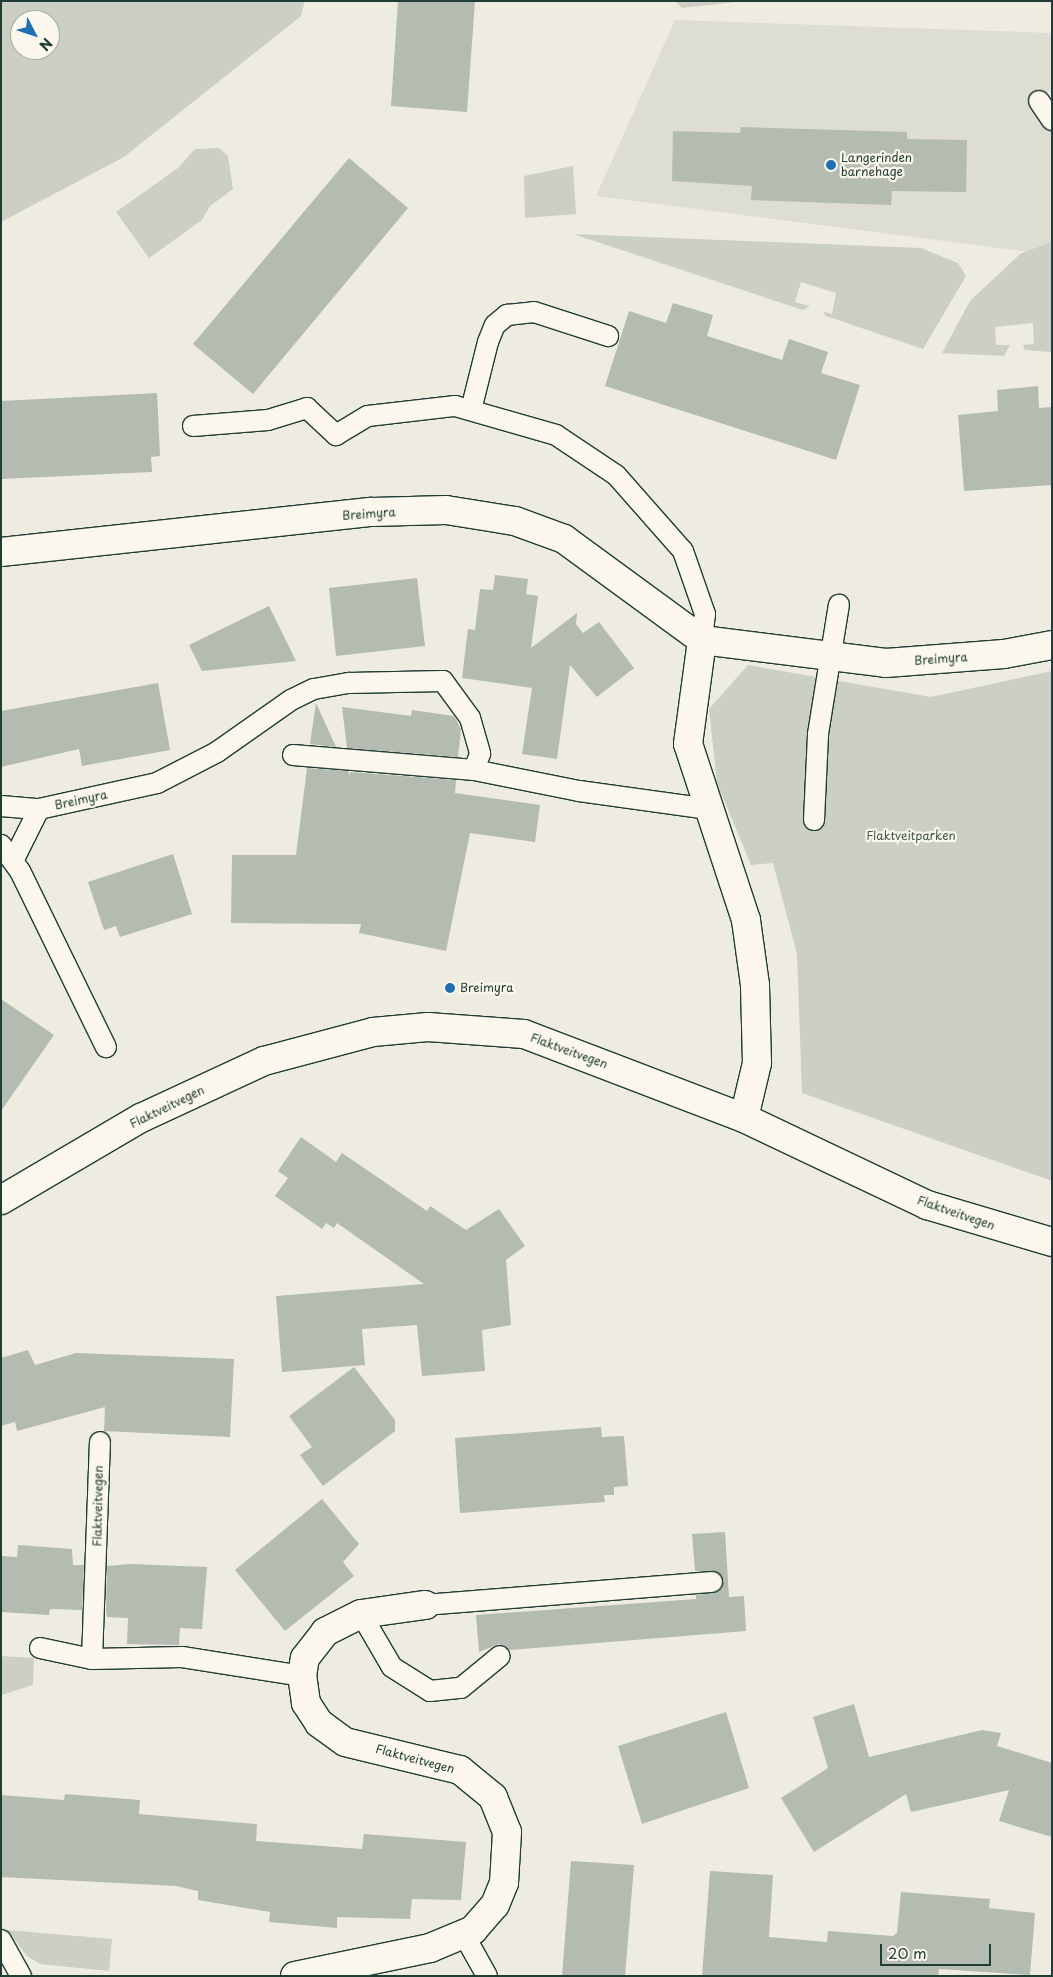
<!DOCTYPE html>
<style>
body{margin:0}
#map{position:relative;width:1053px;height:1977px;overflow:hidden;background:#eeece1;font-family:"Playpen Sans",sans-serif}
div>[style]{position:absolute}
.built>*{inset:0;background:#ddddd2}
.green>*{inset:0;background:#cbcfc4}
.building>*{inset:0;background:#b4bbb0}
.roads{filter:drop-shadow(1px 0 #1f3d34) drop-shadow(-1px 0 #1f3d34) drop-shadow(0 1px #1f3d34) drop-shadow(0 -1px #1f3d34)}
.service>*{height:20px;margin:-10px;padding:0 10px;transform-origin:10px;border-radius:10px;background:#fbf7ec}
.minor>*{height:28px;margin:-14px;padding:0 14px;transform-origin:14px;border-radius:14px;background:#fbf7ec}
.secondary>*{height:28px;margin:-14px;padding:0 14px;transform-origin:14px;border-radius:14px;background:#fbf7ec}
.dots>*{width:14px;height:14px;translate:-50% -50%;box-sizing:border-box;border:2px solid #fbf7ec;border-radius:50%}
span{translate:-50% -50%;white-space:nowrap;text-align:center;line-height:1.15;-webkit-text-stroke:4.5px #fbf7ec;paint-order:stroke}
.poi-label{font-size:12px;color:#1f3d34}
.left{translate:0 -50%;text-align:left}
.street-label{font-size:12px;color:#1f3d34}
.park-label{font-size:12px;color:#415a51}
.frame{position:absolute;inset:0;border:2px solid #1f3d34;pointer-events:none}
.north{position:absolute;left:10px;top:10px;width:50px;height:50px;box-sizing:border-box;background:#fbf7ec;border:1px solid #a3ada2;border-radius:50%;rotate:131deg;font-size:14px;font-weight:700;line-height:20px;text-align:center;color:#1f3d34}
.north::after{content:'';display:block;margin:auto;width:18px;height:22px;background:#1f6fb2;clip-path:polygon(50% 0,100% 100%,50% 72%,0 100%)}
.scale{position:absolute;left:880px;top:1944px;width:111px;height:22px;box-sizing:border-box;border:2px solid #1f3d34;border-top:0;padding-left:6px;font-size:15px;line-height:18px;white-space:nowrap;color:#1f3d34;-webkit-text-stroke:4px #fbf7ec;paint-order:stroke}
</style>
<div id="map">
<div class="built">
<div style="clip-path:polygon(675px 20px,1052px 33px,1052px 90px,1042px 94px,1052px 133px,1052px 255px,596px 196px)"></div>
</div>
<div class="green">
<div style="clip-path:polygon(evenodd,1px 1px,305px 1px,301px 16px,124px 157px,1px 222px,1px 1px,20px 20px,50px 20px,50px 50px,20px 50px,20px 20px)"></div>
<div style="clip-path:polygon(675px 1px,744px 1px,682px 8px)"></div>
<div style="clip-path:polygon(219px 148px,228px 156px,233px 189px,210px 206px,202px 220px,149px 258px,116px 212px,178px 168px,195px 149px)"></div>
<div style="clip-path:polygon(573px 166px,576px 214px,525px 218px,524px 176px)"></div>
<div style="clip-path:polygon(573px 234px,921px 248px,958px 263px,966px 276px,923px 349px,826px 316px,822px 311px,832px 314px,836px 293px,801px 282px,795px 302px,810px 306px,803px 310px)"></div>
<div style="clip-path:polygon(1052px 242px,1052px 352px,1025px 350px,1023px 345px,1034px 344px,1033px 323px,995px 327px,996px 345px,1010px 345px,1004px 356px,942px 353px,970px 301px,1020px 254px)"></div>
<div style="clip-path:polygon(748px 665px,931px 697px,1052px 671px,1052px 1181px,802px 1093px,797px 954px,773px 863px,751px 865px,717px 783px,709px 709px)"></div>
<div style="clip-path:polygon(1px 1656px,34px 1658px,33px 1685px,1px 1695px)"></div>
<div style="clip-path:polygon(7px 1930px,112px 1939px,109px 1971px,40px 1964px,27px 1956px)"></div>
</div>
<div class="building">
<div style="clip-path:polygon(398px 1px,475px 1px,467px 112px,391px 106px)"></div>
<div style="clip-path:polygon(741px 127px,907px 132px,907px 139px,967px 140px,966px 192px,892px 191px,891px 205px,751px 200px,752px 186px,672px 181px,673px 131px,740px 133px)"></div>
<div style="clip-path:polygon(349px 158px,408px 208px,253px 394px,193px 344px)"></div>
<div style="clip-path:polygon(673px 303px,713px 315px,707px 336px,782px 360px,789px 339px,828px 352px,821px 373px,860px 385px,836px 460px,605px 386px,629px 311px,666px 323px)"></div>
<div style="clip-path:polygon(1038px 386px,1039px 408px,1052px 407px,1052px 485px,964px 491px,958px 415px,998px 411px,997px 390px)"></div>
<div style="clip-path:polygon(157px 393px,160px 456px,151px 457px,152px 472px,1px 479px,1px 401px)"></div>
<div style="clip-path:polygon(495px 575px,528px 579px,526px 594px,538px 596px,531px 648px,577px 613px,576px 624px,583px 633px,599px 622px,634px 668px,597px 697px,570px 665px,557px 759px,522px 754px,532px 688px,462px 678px,468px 629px,475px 630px,480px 589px,493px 590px)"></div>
<div style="clip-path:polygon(417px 578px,425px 646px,336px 656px,329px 588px)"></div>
<div style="clip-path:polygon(269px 606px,296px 661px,202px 671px,189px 645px)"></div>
<div style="clip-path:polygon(158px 683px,170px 750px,82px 766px,79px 749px,1px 767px,1px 711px)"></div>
<div style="clip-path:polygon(316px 703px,336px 747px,310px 744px)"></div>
<div style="clip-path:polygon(342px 707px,411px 716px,412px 710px,454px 716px,461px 729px,458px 757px,347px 748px)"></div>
<div style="clip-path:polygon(307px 768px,348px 771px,350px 776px,350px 772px,456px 780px,455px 793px,540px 805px,535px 842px,470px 833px,446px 951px,359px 933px,361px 924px,231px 923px,232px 855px,296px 855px)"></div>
<div style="clip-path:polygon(173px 854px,192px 914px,120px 937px,116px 926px,104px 930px,88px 882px)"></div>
<div style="clip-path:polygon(1px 999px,54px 1035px,1px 1111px)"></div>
<div style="clip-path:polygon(301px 1137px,336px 1162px,342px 1153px,427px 1211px,430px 1206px,466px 1230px,499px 1209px,525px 1246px,506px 1260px,511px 1325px,482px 1330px,485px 1371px,422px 1376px,417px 1325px,362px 1329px,365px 1365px,282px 1372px,276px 1296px,424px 1284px,337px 1223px,334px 1228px,326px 1223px,322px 1229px,275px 1196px,288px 1178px,278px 1171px)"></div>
<div style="clip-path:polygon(28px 1350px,35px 1365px,76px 1353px,234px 1359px,230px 1437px,104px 1431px,105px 1407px,17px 1431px,15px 1422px,1px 1426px,1px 1358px)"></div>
<div style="clip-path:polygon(354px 1367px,395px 1420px,395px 1431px,323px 1486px,300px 1455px,312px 1447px,289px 1416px)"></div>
<div style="clip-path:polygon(601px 1427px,602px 1437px,624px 1436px,628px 1486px,614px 1487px,614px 1495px,604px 1495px,605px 1502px,460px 1513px,455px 1438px)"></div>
<div style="clip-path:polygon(322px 1499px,359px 1544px,343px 1562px,354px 1576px,285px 1631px,235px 1570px)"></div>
<div style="clip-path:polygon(725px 1532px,729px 1597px,744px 1596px,746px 1631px,510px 1650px,499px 1644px,479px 1652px,476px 1615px,696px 1599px,696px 1595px,718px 1592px,723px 1587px,721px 1575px,695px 1571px,692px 1534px)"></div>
<div style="clip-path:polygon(18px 1545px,72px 1549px,73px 1565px,84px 1565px,82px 1610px,50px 1609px,49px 1615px,1px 1612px,1px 1556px,17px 1557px)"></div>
<div style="clip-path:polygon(131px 1564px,207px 1567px,202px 1629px,180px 1628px,179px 1645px,127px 1644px,128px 1618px,107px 1617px,106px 1611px,107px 1566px)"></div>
<div style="clip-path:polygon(854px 1704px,869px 1757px,982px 1730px,1001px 1733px,997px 1746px,1052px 1763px,1052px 1837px,999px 1821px,1009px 1790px,911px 1812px,906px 1794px,814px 1852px,781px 1798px,828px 1768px,813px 1717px)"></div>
<div style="clip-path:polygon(726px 1712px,749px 1788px,642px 1824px,618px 1746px)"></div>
<div style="clip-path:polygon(65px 1794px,140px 1800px,139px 1814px,257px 1824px,256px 1841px,362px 1849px,364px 1834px,466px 1842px,461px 1900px,412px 1899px,410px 1919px,337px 1917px,337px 1928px,269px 1922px,270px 1912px,198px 1900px,198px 1891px,176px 1886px,1px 1877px,1px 1795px,64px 1800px)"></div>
<div style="clip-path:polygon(571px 1861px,634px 1865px,625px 1976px,562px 1976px)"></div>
<div style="clip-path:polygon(710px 1871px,773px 1875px,769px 1937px,827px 1942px,828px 1931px,893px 1936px,897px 1933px,901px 1892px,990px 1899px,989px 1908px,1035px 1913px,1030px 1975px,939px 1969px,938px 1976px,702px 1976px)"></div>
</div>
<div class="roads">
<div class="service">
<div style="left:1039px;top:101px;width:23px;rotate:56deg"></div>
<div style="left:471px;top:410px;width:70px;rotate:-76deg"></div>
<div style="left:488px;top:342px;width:18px;rotate:-68deg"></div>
<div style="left:495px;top:325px;width:16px;rotate:-40deg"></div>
<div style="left:507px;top:315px;width:27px;rotate:-6deg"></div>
<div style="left:534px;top:312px;width:78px;rotate:18deg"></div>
<div style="left:193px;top:426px;width:75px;rotate:-4.6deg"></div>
<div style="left:268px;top:420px;width:41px;rotate:-17.1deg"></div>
<div style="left:307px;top:408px;width:40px;rotate:43deg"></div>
<div style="left:336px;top:435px;width:37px;rotate:-31deg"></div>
<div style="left:368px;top:416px;width:88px;rotate:-6.6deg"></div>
<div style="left:455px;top:406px;width:105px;rotate:16deg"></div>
<div style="left:556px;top:435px;width:72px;rotate:33.7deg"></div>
<div style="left:616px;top:475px;width:101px;rotate:48.6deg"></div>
<div style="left:683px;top:551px;width:67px;rotate:70.8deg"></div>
<div style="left:705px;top:614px;width:26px;rotate:97deg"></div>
<div style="left:293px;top:755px;width:182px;rotate:4.7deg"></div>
<div style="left:474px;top:770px;width:107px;rotate:11.3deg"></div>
<div style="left:579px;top:791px;width:131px;rotate:7.9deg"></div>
<div style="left:1px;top:806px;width:38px;rotate:5deg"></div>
<div style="left:39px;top:809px;width:121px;rotate:-12.4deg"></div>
<div style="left:157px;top:783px;width:68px;rotate:-27.3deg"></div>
<div style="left:217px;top:752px;width:90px;rotate:-35.1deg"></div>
<div style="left:291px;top:700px;width:25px;rotate:-26deg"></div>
<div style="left:314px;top:689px;width:36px;rotate:-10deg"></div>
<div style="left:349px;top:683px;width:94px;rotate:-1.2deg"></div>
<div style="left:443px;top:681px;width:46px;rotate:53.9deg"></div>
<div style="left:470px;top:718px;width:37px;rotate:74deg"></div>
<div style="left:480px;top:754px;width:17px;rotate:111deg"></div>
<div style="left:814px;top:820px;width:86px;rotate:-87.3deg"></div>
<div style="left:818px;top:734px;width:131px;rotate:-80.8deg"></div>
<div style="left:1px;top:845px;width:32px;rotate:54deg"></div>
<div style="left:20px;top:871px;width:196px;rotate:64deg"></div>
<div style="left:13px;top:861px;width:58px;rotate:-63.4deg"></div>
<div style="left:425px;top:1605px;width:288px;rotate:-4.6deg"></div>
<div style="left:361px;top:1614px;width:61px;rotate:59.7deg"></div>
<div style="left:392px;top:1667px;width:45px;rotate:32.3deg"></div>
<div style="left:430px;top:1691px;width:31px;rotate:-6deg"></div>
<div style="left:461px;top:1688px;width:50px;rotate:-39.4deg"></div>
<div style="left:40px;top:1648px;width:53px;rotate:11.9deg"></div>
<div style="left:92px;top:1659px;width:90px;rotate:-1.3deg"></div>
<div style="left:182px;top:1657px;width:121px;rotate:9deg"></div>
<div style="left:92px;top:1659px;width:217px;rotate:-87.9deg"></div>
<div style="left:463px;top:1933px;width:49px;rotate:60.8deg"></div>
<div style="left:1px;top:1940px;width:41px;rotate:60.9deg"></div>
</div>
<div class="minor">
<div style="left:1px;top:552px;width:373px;rotate:-6.2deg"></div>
<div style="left:372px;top:512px;width:74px;rotate:-1.5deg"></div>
<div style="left:446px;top:510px;width:70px;rotate:9.1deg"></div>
<div style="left:515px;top:521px;width:52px;rotate:20.2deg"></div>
<div style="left:564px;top:539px;width:171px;rotate:36.2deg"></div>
<div style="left:744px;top:1118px;width:57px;rotate:-76.7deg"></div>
<div style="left:757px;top:1063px;width:78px;rotate:-91.5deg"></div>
<div style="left:755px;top:985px;width:66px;rotate:-97.9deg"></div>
<div style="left:746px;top:920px;width:185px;rotate:-108.2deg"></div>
<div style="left:688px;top:744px;width:105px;rotate:-82.3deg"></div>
<div style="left:702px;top:640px;width:185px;rotate:7.1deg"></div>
<div style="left:886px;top:663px;width:118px;rotate:-4.4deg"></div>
<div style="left:1004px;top:654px;width:49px;rotate:-10.6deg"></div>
<div style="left:295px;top:1976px;width:138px;rotate:-11.7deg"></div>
<div style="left:430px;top:1948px;width:47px;rotate:-22.7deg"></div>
<div style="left:473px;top:1930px;width:33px;rotate:-49deg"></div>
<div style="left:495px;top:1905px;width:24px;rotate:-68deg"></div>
<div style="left:504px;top:1883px;width:51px;rotate:-86.6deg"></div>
<div style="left:507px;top:1832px;width:38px;rotate:-112deg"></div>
<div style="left:493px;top:1797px;width:43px;rotate:-140.7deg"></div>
<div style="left:460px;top:1770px;width:118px;rotate:-166.3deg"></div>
<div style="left:345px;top:1742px;width:32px;rotate:-144deg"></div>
<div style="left:319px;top:1723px;width:24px;rotate:-123deg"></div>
<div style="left:306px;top:1703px;width:27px;rotate:-98deg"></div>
<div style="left:302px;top:1676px;width:18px;rotate:-81deg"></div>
<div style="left:305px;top:1658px;width:33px;rotate:-52deg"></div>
<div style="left:325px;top:1632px;width:40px;rotate:-26.6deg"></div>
<div style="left:361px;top:1614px;width:65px;rotate:-8deg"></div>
</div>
<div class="secondary">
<div style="left:1px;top:1200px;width:162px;rotate:-30.4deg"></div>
<div style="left:141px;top:1118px;width:136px;rotate:-24.9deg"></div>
<div style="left:264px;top:1061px;width:113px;rotate:-14.9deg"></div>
<div style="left:373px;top:1032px;width:55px;rotate:-5.2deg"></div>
<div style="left:428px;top:1027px;width:96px;rotate:4.2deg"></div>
<div style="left:524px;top:1034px;width:235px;rotate:20.9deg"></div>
<div style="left:744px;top:1118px;width:203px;rotate:25.4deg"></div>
<div style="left:927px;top:1205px;width:130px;rotate:16.5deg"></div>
</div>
</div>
<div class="dots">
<div style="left:831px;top:165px;background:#1f6fb2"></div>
<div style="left:450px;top:988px;background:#1f6fb2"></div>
</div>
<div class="poi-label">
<span class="left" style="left:841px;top:165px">Langerinden<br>barnehage</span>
<span class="left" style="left:460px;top:988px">Breimyra</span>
</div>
<div class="street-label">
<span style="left:369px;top:514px;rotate:-4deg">Breimyra</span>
<span style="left:941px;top:659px;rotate:-4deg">Breimyra</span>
<span style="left:81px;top:800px;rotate:-12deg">Breimyra</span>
<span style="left:569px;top:1051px;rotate:20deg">Flaktveitvegen</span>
<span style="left:167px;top:1107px;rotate:-26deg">Flaktveitvegen</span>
<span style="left:956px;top:1213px;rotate:19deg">Flaktveitvegen</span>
<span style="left:98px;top:1506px;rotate:-89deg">Flaktveitvegen</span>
<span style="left:415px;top:1759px;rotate:15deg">Flaktveitvegen</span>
</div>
<div class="park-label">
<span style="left:911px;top:836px">Flaktveitparken</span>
</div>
<div class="frame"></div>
<div class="north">N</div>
<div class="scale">20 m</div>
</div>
